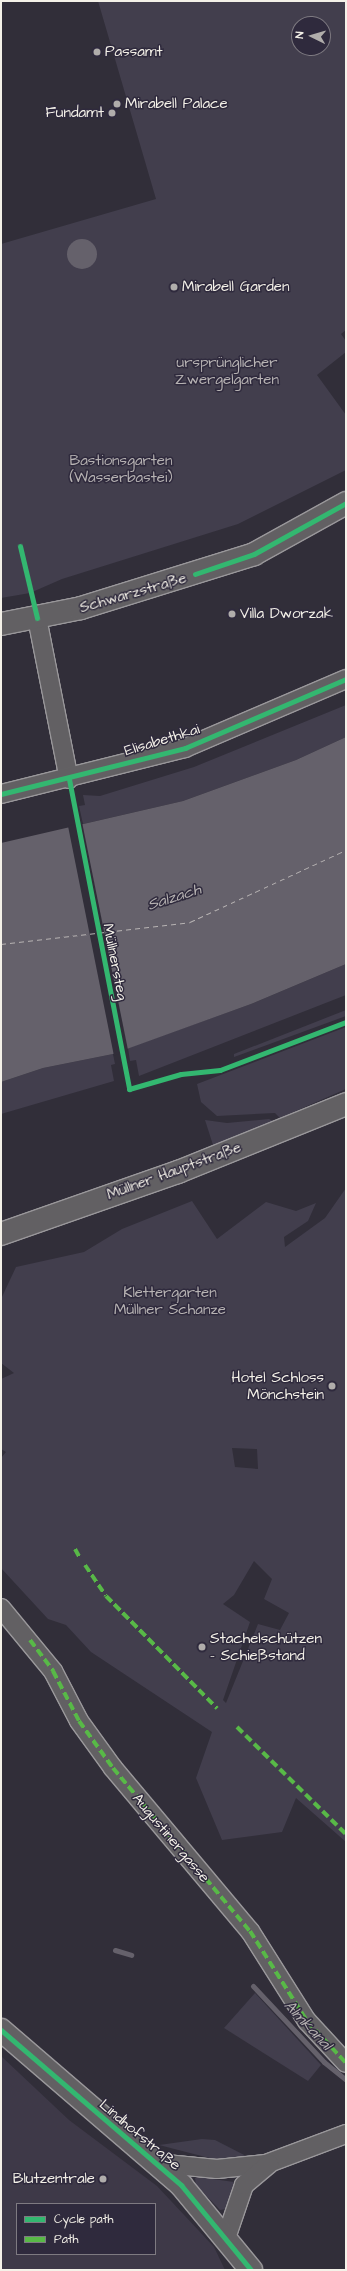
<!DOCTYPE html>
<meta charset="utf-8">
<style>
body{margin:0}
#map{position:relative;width:347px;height:2271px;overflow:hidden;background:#312e39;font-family:"Architects Daughter",sans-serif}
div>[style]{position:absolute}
.built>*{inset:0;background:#3e3948}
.green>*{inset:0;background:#423e4d}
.water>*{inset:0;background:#65616b}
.round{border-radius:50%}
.pier>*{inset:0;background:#312e39}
.stream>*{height:5px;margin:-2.5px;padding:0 2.5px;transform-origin:2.5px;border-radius:2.5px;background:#65616b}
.ferry>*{height:1px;margin-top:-0.5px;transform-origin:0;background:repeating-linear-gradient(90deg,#b6b2b2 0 5px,transparent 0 9px)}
.roads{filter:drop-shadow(1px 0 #9a989b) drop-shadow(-1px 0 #9a989b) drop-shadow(0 1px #9a989b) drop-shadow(0 -1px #9a989b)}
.street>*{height:18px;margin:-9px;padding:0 9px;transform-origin:9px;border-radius:9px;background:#626063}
.secondary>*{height:22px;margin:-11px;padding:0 11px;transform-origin:11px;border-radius:11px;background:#626063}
.quiet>*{height:4px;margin-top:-2px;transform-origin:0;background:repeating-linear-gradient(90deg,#58b947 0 8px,transparent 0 12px)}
.cycleway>*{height:5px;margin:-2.5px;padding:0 2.5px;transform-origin:2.5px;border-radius:2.5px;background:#33b770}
.dots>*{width:11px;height:11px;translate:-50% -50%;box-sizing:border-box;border:2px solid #2f2a3d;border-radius:50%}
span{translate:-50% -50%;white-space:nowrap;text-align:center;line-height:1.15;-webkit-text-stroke:3px #2f2a3d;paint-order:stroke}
.poi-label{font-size:15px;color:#f4f1e8}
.left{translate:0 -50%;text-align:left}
.right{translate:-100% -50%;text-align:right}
.park-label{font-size:15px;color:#b7b3b3}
.street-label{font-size:15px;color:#f4f1e8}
.water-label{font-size:16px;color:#b6b2b2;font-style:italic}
.frame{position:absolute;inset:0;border:2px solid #f4f1e8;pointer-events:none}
.legend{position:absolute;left:16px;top:2203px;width:140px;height:52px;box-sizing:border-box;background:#2f2a3d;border:1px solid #7e7a81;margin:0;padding:5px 7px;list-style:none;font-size:12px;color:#f4f1e8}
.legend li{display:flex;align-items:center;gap:8px;height:20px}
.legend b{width:20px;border:1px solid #7e7a81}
.north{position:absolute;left:291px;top:16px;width:40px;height:40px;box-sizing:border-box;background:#2f2a3d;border:1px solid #7e7a81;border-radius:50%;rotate:275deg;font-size:11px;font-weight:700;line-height:16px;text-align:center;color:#f4f1e8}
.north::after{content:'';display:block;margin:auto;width:14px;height:18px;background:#b0adab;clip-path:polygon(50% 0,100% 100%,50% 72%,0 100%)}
</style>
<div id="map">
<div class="built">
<div style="clip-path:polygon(evenodd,1px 2056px,69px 2120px,157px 2186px,214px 2247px,225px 2270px,1px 2270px,1px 2056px,17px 2204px,155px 2204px,155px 2254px,17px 2254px,17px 2204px)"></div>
</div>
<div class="green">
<div style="clip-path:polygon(evenodd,98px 1px,346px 1px,346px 330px,341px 334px,346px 341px,346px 352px,317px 375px,346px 415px,346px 470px,238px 524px,62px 579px,30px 593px,1px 598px,1px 244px,156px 199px,98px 1px,299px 24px,323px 24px,323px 48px,299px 48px,299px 24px)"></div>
<div style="clip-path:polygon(346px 705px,346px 737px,296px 760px,183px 801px,83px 824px,79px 806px,85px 805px,83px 795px,100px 796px,194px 767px)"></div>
<div style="clip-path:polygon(346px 964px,346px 995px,139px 1076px,136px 1060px,130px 1061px,128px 1048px,251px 1004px)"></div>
<div style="clip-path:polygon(346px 1010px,346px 1016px,234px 1057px,234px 1054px)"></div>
<div style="clip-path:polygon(346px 1027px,346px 1089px,280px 1118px,275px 1113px,217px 1116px,201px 1102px,197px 1084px)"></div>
<div style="clip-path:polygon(113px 1054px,115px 1064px,111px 1065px,114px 1081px,1px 1114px,1px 1082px,43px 1068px)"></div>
<div style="clip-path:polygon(269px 1119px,273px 1121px,213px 1145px,205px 1120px,227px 1123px)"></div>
<div style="clip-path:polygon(evenodd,346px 1188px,346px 1842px,296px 1798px,282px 1832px,222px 1840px,196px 1778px,212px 1732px,91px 1652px,66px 1625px,48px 1619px,1px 1568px,1px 1458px,6px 1452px,1px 1449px,1px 1379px,14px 1373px,1px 1363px,1px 1299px,16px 1267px,84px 1252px,122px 1229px,192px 1201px,217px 1239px,266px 1202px,296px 1211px,316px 1203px,308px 1221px,284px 1237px,285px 1247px,325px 1218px,346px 1188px,232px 1448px,257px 1449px,258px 1469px,235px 1467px,232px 1448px,346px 1188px,254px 1561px,272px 1579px,264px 1599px,289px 1613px,280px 1630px,258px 1624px,226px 1703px,223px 1700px,250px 1622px,223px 1604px,234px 1595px,254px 1561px)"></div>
<div style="clip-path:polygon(255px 1993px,321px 2065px,308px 2081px,224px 2028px)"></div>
<div style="clip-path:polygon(202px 2139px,215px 2140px,250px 2158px,217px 2160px,159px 2145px)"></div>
<div style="clip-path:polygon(199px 2177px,234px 2182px,226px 2209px,220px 2210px,196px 2185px,195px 2178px)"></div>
</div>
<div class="water">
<div class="round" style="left:67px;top:239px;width:30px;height:30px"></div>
<div style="clip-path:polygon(346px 737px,346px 964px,251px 1004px,113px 1054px,43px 1068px,1px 1082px,1px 843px,183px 801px,296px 760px)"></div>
</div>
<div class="pier">
<div style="clip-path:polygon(82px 822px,128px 1050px,114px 1056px,68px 826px)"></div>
</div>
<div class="stream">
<div style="left:115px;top:1950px;width:17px;rotate:17deg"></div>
<div style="left:253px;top:1986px;width:104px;rotate:46.9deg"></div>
<div style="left:324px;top:2062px;width:28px;rotate:39deg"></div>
</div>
<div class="ferry">
<div style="left:1px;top:944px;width:190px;rotate:-6.6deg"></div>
<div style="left:190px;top:922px;width:172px;rotate:-24.8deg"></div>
</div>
<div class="roads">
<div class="street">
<div style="left:37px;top:618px;width:164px;rotate:78.8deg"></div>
<div style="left:1px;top:794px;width:190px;rotate:-14deg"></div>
<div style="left:185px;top:748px;width:175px;rotate:-23.2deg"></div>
<div style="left:1px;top:1608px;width:82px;rotate:50.5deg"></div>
<div style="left:53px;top:1671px;width:56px;rotate:62.5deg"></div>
<div style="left:79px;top:1721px;width:58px;rotate:54.1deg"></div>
<div style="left:113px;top:1768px;width:213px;rotate:50deg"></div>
<div style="left:250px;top:1931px;width:107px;rotate:57.7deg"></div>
<div style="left:307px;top:2021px;width:57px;rotate:47.1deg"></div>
<div style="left:156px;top:2163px;width:61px;rotate:5.6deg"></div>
<div style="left:217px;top:2169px;width:49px;rotate:-5.8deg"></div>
<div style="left:266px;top:2164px;width:85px;rotate:-20.6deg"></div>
<div style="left:226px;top:2238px;width:56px;rotate:-71.2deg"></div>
<div style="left:244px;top:2185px;width:33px;rotate:-40deg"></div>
</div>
<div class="secondary">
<div style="left:1px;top:624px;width:82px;rotate:-11.3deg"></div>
<div style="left:81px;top:608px;width:181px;rotate:-17.3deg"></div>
<div style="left:254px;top:554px;width:105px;rotate:-29deg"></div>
<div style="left:1px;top:1234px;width:188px;rotate:-19.3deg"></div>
<div style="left:178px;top:1172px;width:181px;rotate:-22deg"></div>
<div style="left:1px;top:2030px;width:238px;rotate:40.7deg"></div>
<div style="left:181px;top:2185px;width:110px;rotate:50.5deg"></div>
</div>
</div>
<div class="quiet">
<div style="left:75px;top:1549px;width:10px;rotate:61deg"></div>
<div style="left:85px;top:1565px;width:37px;rotate:56deg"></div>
<div style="left:106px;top:1596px;width:158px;rotate:45.3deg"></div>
<div style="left:30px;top:1640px;width:39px;rotate:53deg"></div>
<div style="left:53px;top:1671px;width:56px;rotate:62.5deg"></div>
<div style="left:79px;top:1721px;width:58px;rotate:54.1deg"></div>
<div style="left:113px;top:1768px;width:213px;rotate:50deg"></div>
<div style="left:250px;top:1931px;width:107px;rotate:57.7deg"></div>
<div style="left:307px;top:2021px;width:57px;rotate:47.1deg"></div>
<div style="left:237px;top:1727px;width:153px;rotate:44.5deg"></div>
</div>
<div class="cycleway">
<div style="left:20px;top:546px;width:74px;rotate:76.7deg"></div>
<div style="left:195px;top:574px;width:62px;rotate:-18.7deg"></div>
<div style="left:254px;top:554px;width:105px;rotate:-29deg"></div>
<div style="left:69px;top:779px;width:316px;rotate:79deg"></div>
<div style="left:129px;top:1089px;width:54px;rotate:-16.1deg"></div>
<div style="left:181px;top:1074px;width:39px;rotate:-6deg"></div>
<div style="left:220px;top:1070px;width:135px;rotate:-20.9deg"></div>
<div style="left:1px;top:794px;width:190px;rotate:-14deg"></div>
<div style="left:185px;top:748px;width:175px;rotate:-23.2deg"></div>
<div style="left:1px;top:2030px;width:238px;rotate:40.7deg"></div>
<div style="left:181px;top:2185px;width:110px;rotate:50.5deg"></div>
</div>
<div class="dots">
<div style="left:97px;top:52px;background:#b0adab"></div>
<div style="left:117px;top:104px;background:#b0adab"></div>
<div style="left:112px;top:113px;background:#b0adab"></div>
<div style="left:174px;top:287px;background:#b0adab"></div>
<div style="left:232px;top:614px;background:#b0adab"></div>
<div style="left:332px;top:1386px;background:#b0adab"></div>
<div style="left:202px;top:1647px;background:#b0adab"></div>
<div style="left:103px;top:2179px;background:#b0adab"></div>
</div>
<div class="poi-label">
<span class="left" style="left:105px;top:52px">Passamt</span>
<span class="left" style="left:125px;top:104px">Mirabell Palace</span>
<span class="right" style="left:104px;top:113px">Fundamt</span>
<span class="left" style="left:182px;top:287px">Mirabell Garden</span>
<span class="left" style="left:240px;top:614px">Villa Dworzak</span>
<span class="right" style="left:324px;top:1386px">Hotel Schloss<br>Mönchstein</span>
<span class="left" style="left:210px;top:1647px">Stachelschützen<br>- Schießstand</span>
<span class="right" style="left:95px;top:2179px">Blutzentrale</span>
</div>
<div class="park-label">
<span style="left:227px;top:371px">ursprünglicher<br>Zwergelgarten</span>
<span style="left:121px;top:469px">Bastionsgarten<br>(Wasserbastei)</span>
<span style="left:170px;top:1301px">Klettergarten<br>Müllner Schanze</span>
</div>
<div class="street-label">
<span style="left:133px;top:593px;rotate:-16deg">Schwarzstraße</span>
<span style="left:162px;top:740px;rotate:-17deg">Elisabethkai</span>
<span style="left:115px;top:962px;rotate:79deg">Müllnersteg</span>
<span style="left:174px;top:1171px;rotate:-20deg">Müllner Hauptstraße</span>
<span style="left:171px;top:1838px;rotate:50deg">Augustinergasse</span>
<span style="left:140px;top:2135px;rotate:40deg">Lindhofstraße</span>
</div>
<div class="water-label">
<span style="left:174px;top:897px;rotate:-18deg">Salzach</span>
<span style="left:308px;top:2025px;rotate:47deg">Almkanal</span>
</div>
<div class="frame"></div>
<ul class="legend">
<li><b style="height:5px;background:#33b770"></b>Cycle path</li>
<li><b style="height:5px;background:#58b947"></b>Path</li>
</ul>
<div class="north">N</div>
</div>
